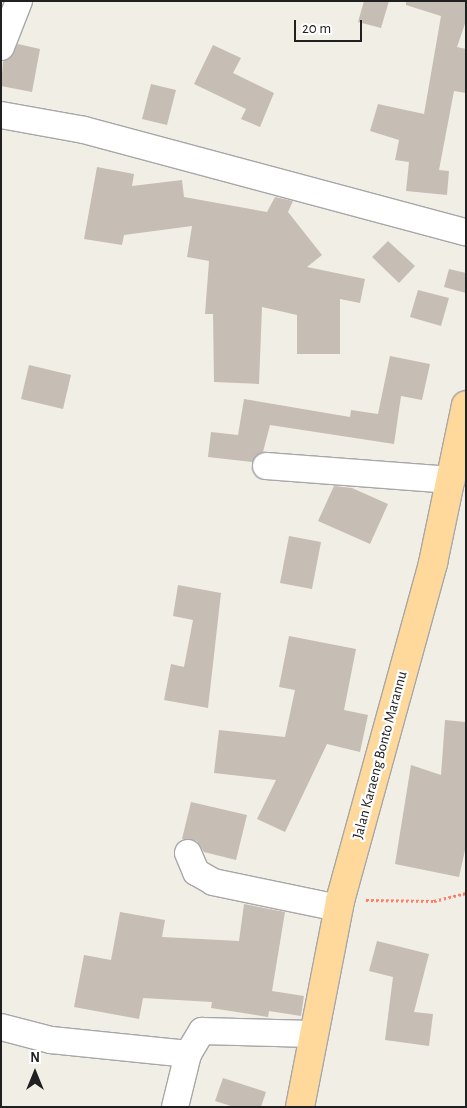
<!DOCTYPE html>
<style>
body{margin:0}
#map{position:relative;width:467px;height:1108px;overflow:hidden;background:#f1eee6;font-family:"Alegreya Sans",sans-serif}
div>[style]{position:absolute}
.building>*{inset:0;background:#c6bdb5}
.path>*{height:3px;margin-top:-1.5px;transform-origin:0;background:repeating-linear-gradient(90deg,#ff7f68 0 2.5px,transparent 0 5px)}
.roads{filter:drop-shadow(1px 0 #a7a7a7) drop-shadow(-1px 0 #a7a7a7) drop-shadow(0 1px #a7a7a7) drop-shadow(0 -1px #a7a7a7)}
.minor>*{height:26px;margin:-13px;padding:0 13px;transform-origin:13px;border-radius:13px;background:#fff}
.major>*{height:28px;margin:-14px;padding:0 14px;transform-origin:14px;border-radius:14px;background:#ffd99c}
span{translate:-50% -50%;white-space:nowrap;text-align:center;line-height:1.15;-webkit-text-stroke:4.5px #fff;paint-order:stroke}
.street-label{font-size:15px;color:#202020}
.frame{position:absolute;inset:0;border:2px solid #202020;pointer-events:none}
.north{position:absolute;left:10px;top:1048px;width:50px;height:50px;-webkit-text-stroke:4px #fff;paint-order:stroke;rotate:0deg;font-size:14px;font-weight:700;line-height:20px;text-align:center;color:#202020}
.north::after{content:'';display:block;margin:auto;width:18px;height:22px;background:#202020;clip-path:polygon(50% 0,100% 100%,50% 72%,0 100%)}
.scale{position:absolute;left:294px;top:20px;width:68px;height:22px;box-sizing:border-box;border:2px solid #202020;border-top:0;padding-left:6px;font-size:15px;line-height:18px;white-space:nowrap;color:#202020;-webkit-text-stroke:4px #fff;paint-order:stroke}
</style>
<div id="map">
<div class="building">
<div style="clip-path:polygon(364px 1px,389px 1px,381px 28px,358px 22px)"></div>
<div style="clip-path:polygon(406px 1px,466px 1px,466px 21px,457px 47px,466px 49px,466px 93px,454px 91px,439px 170px,449px 171px,447px 195px,406px 191px,409px 162px,395px 160px,399px 140px,370px 131px,378px 104px,424px 114px,441px 16px,406px 5px)"></div>
<div style="clip-path:polygon(18px 44px,40px 49px,32px 92px,1px 86px,3px 62px)"></div>
<div style="clip-path:polygon(213px 45px,241px 58px,233px 73px,274px 93px,260px 127px,241px 119px,246px 109px,194px 84px)"></div>
<div style="clip-path:polygon(151px 84px,176px 90px,167px 125px,142px 119px)"></div>
<div style="clip-path:polygon(97px 167px,134px 174px,132px 186px,182px 180px,184px 197px,267px 212px,275px 197px,293px 201px,288px 212px,322px 255px,307px 267px,365px 279px,360px 303px,340px 299px,340px 354px,297px 354px,297px 315px,262px 307px,259px 384px,214px 382px,213px 314px,205px 314px,209px 261px,187px 257px,192px 226px,124px 235px,122px 245px,84px 239px)"></div>
<div style="clip-path:polygon(388px 241px,415px 266px,399px 283px,372px 257px)"></div>
<div style="clip-path:polygon(449px 269px,466px 273px,466px 293px,444px 287px)"></div>
<div style="clip-path:polygon(418px 290px,449px 298px,441px 326px,410px 317px)"></div>
<div style="clip-path:polygon(390px 356px,430px 364px,422px 400px,401px 396px,394px 444px,270px 425px,263px 452px,252px 462px,208px 457px,211px 432px,238px 435px,244px 399px,350px 417px,351px 410px,378px 414px)"></div>
<div style="clip-path:polygon(29px 365px,71px 375px,63px 409px,21px 399px)"></div>
<div style="clip-path:polygon(334px 486px,352px 488px,388px 504px,370px 544px,318px 521px)"></div>
<div style="clip-path:polygon(289px 536px,321px 542px,312px 589px,280px 583px)"></div>
<div style="clip-path:polygon(178px 585px,221px 593px,208px 708px,164px 700px,171px 664px,184px 667px,193px 620px,173px 616px)"></div>
<div style="clip-path:polygon(289px 636px,356px 649px,344px 710px,368px 715px,360px 752px,327px 744px,285px 832px,257px 819px,276px 780px,214px 773px,219px 730px,285px 737px,295px 690px,279px 687px)"></div>
<div style="clip-path:polygon(445px 720px,466px 722px,466px 846px,459px 877px,395px 864px,411px 765px,441px 775px)"></div>
<div style="clip-path:polygon(191px 802px,247px 815px,236px 860px,204px 852px,197px 841px,182px 839px)"></div>
<div style="clip-path:polygon(244px 904px,285px 912px,272px 991px,304px 996px,301px 1016px,269px 1011px,268px 1017px,211px 1008px,212px 1002px,143px 998px,139px 1019px,74px 1007px,84px 955px,111px 960px,120px 912px,165px 920px,162px 937px,239px 941px)"></div>
<div style="clip-path:polygon(377px 941px,429px 954px,414px 1012px,433px 1014px,429px 1046px,385px 1040px,393px 977px,369px 971px)"></div>
<div style="clip-path:polygon(223px 1078px,266px 1092px,261px 1107px,234px 1107px,215px 1101px)"></div>
</div>
<div class="path">
<div style="left:366px;top:900px;width:68px;rotate:0.8deg"></div>
<div style="left:434px;top:901px;width:33px;rotate:-14deg"></div>
</div>
<div class="roads">
<div class="minor">
<div style="left:1px;top:47px;width:49px;rotate:-68.6deg"></div>
<div style="left:1px;top:115px;width:84px;rotate:10.2deg"></div>
<div style="left:84px;top:130px;width:395px;rotate:15deg"></div>
<div style="left:266px;top:466px;width:186px;rotate:4.3deg"></div>
<div style="left:188px;top:853px;width:21px;rotate:67deg"></div>
<div style="left:196px;top:872px;width:20px;rotate:30deg"></div>
<div style="left:213px;top:882px;width:129px;rotate:11.7deg"></div>
<div style="left:1px;top:1027px;width:52px;rotate:14.6deg"></div>
<div style="left:51px;top:1040px;width:138px;rotate:5.8deg"></div>
<div style="left:175px;top:1107px;width:55px;rotate:-76.2deg"></div>
<div style="left:188px;top:1054px;width:27px;rotate:-59deg"></div>
<div style="left:202px;top:1031px;width:110px;rotate:1.6deg"></div>
</div>
<div class="major">
<div style="left:300px;top:1107px;width:210px;rotate:-79deg"></div>
<div style="left:340px;top:901px;width:351px;rotate:-74.6deg"></div>
<div style="left:433px;top:563px;width:161px;rotate:-78.2deg"></div>
</div>
</div>
<div class="street-label">
<span style="left:380px;top:755px;rotate:-75deg">Jalan Karaeng Bonto Marannu</span>
</div>
<div class="frame"></div>
<div class="north">N</div>
<div class="scale">20 m</div>
</div>
